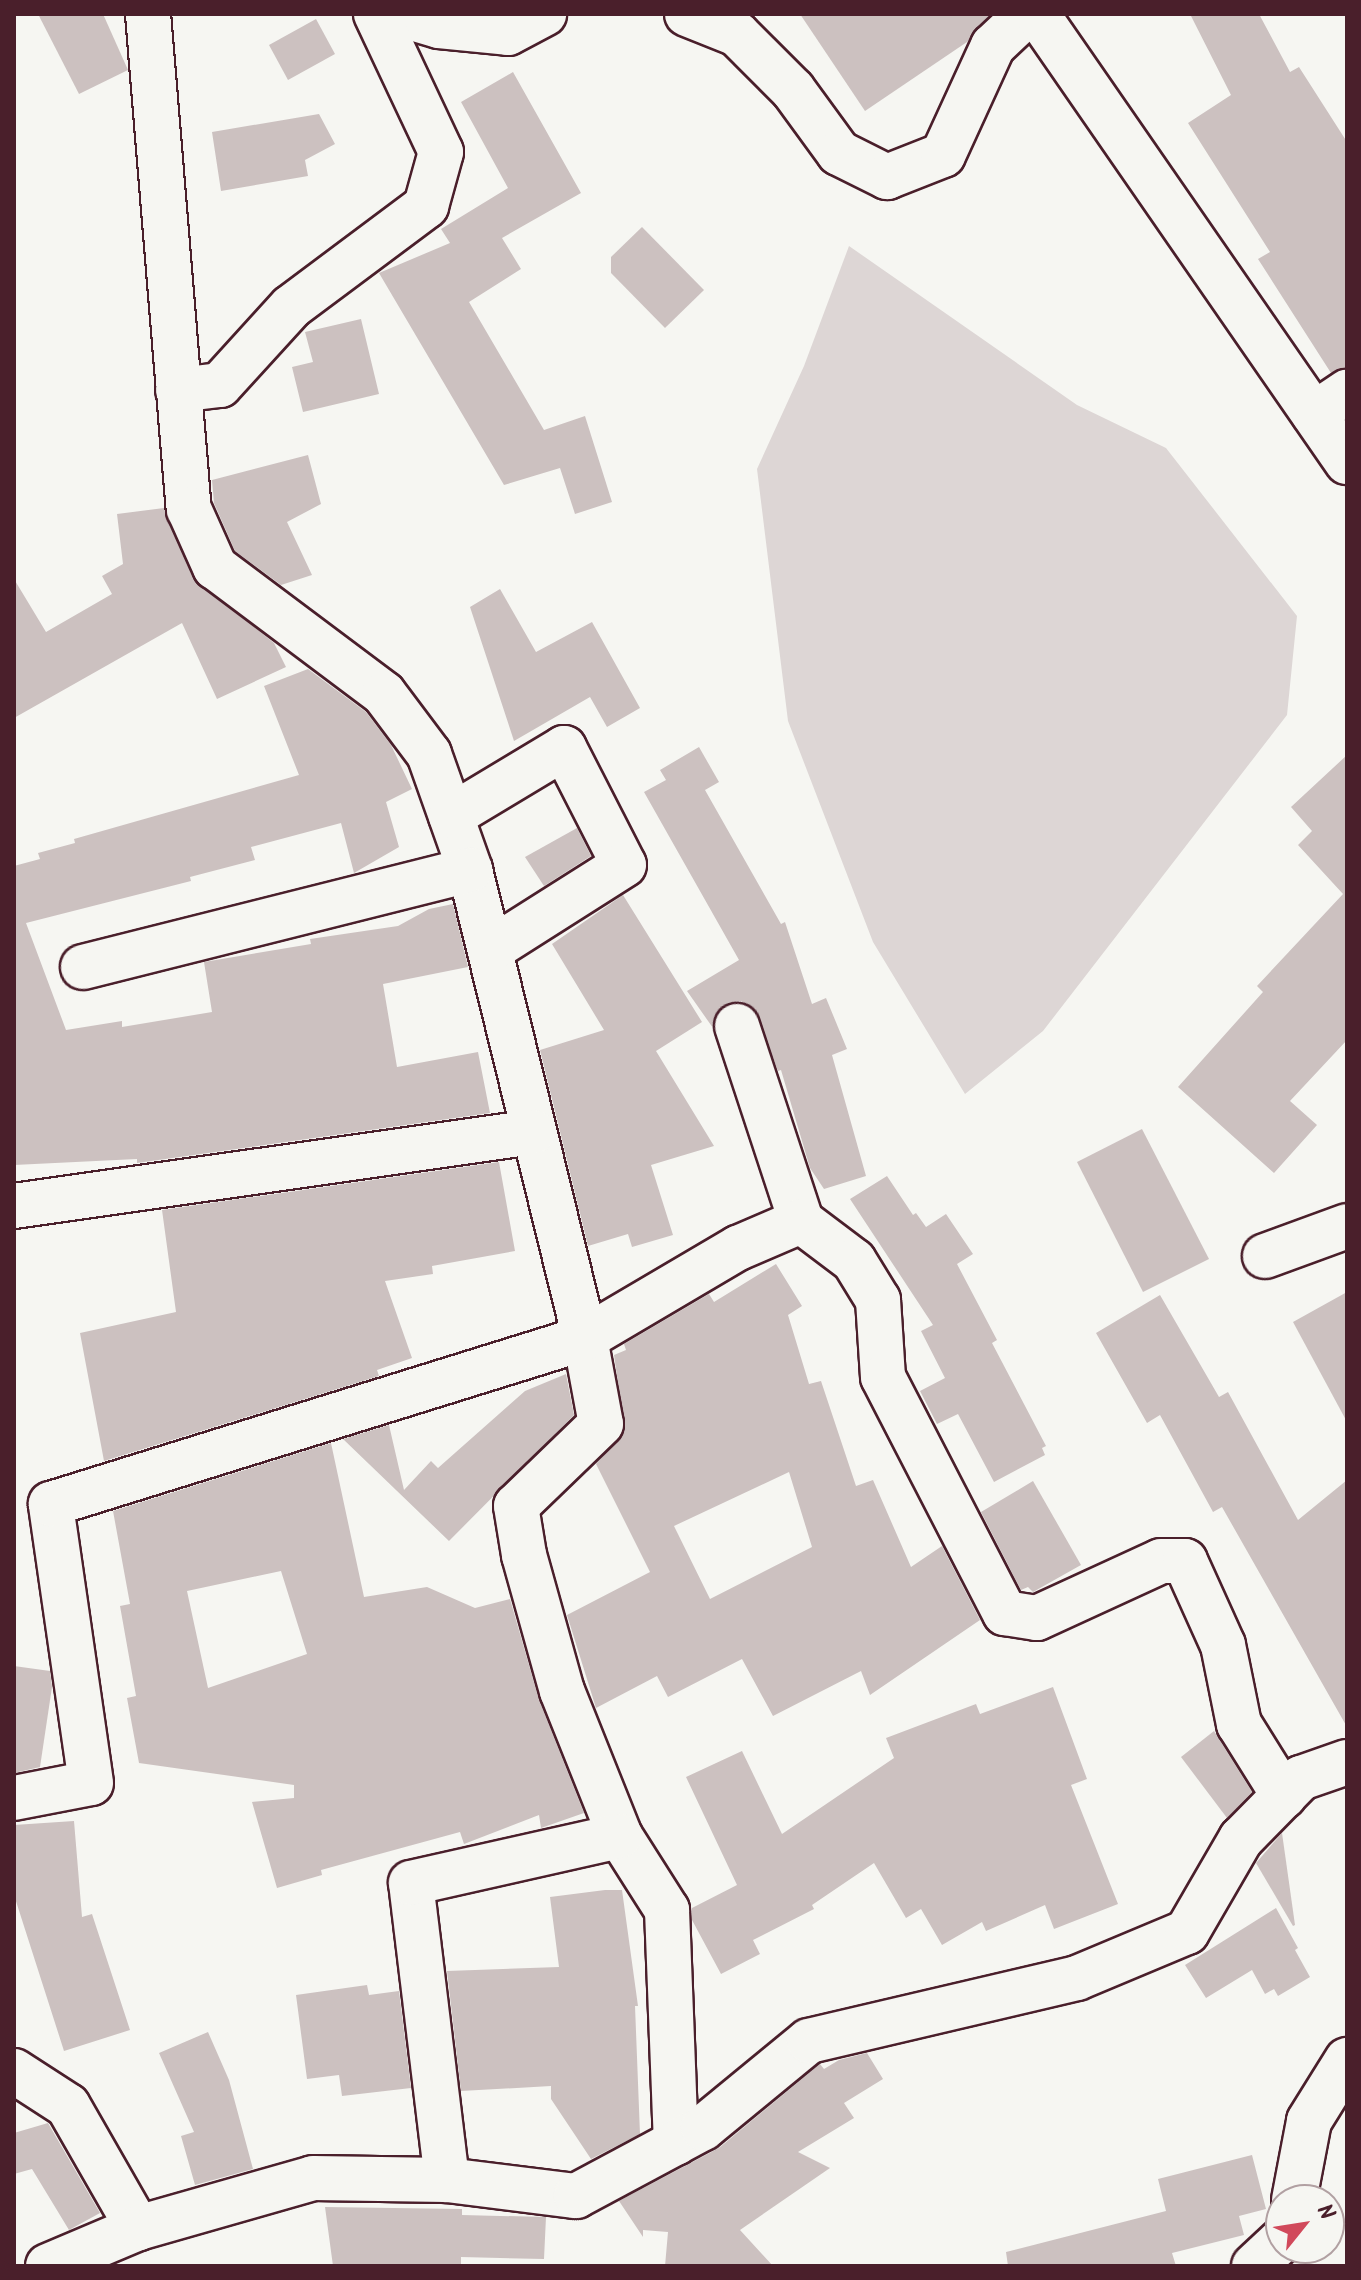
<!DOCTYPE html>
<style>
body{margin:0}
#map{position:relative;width:1361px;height:2280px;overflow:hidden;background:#f6f6f2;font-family:Kalam,sans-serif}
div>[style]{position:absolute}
.green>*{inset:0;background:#ddd6d5}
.building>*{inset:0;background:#ccc1c0}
.roads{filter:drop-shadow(2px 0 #4a1f2b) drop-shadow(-2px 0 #4a1f2b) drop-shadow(0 2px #4a1f2b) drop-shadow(0 -2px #4a1f2b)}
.minor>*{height:44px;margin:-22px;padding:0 22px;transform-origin:22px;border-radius:22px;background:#f6f6f2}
span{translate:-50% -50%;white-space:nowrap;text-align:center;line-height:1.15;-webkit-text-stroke:6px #f6f6f2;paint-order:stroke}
.frame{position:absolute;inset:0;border:16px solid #4a1f2b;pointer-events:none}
.north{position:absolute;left:1265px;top:2184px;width:80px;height:80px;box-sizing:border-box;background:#f6f6f2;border:2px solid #b1a0a2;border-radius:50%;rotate:60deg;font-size:22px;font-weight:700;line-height:32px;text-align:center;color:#4a1f2b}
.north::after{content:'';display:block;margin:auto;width:28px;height:36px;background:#d1495b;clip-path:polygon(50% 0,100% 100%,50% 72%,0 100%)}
</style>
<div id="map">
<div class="green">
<div style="clip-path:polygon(849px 246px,1077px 405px,1166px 448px,1297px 616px,1287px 715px,1043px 1031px,965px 1094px,873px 942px,788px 721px,757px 469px,804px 366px)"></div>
</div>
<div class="building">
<div style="clip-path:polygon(38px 14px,103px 14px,128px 70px,79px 94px)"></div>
<div style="clip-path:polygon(800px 14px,991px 14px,967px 42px,865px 111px)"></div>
<div style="clip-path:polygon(1190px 14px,1259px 14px,1290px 72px,1299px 67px,1347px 142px,1347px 367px,1331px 373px,1258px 259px,1270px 252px,1188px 123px,1231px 95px)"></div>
<div style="clip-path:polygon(316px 19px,335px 54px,288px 80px,269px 45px)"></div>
<div style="clip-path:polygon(513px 72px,581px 193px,502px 238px,521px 269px,469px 302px,544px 430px,585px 416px,612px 502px,575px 514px,560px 468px,504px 485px,379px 273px,450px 243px,441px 229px,508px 188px,461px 102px)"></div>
<div style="clip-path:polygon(319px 114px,335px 144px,305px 160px,308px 176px,221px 191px,212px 132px)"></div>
<div style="clip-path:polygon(642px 227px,704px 290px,665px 328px,611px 273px,611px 257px)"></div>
<div style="clip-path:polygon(361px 319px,379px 394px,303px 412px,292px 367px,313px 362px,305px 332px)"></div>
<div style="clip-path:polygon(308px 455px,321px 504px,287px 522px,312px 575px,281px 585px,235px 551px,214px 503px,212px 480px)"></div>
<div style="clip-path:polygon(164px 508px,193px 578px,274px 643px,286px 667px,217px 699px,182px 623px,14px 718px,14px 579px,46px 632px,112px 594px,102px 576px,123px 564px,117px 514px)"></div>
<div style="clip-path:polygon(500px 589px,536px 652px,592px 622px,640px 708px,607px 727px,590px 697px,514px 741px,470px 607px)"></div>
<div style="clip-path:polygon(308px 669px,366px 712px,391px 745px,412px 789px,386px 802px,399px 847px,354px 873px,341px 823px,251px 847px,255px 860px,190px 877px,191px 881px,26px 923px,66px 1030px,122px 1021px,122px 1027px,212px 1012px,204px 962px,311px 944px,310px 939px,398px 926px,429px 909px,453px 904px,468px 967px,383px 984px,397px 1067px,478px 1052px,490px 1113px,137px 1163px,137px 1159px,14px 1165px,14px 866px,40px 859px,38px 853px,75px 843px,74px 839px,299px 775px,264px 686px)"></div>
<div style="clip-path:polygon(699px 747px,719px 782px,705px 790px,781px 924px,785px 922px,812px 1004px,826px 998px,847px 1049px,832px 1055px,866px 1176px,824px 1189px,810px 1168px,781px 1070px,778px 1071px,754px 1008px,741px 1001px,728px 1003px,718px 1010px,713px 1028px,687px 991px,739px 960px,644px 792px,666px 780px,660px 770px)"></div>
<div style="clip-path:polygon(1347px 755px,1347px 1040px,1290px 1101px,1317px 1125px,1274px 1173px,1178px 1087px,1263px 992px,1257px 986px,1343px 894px,1298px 845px,1312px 831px,1291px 807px)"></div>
<div style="clip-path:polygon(577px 828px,591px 856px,544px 886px,525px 857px)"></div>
<div style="clip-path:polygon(623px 895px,702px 1022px,656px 1051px,714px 1146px,651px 1165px,673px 1235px,632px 1247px,628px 1234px,588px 1246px,540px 1050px,604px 1030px,552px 944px)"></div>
<div style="clip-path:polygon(1142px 1129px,1209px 1259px,1143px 1292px,1077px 1162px)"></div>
<div style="clip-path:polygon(499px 1162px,515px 1251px,432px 1266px,433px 1274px,385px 1281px,412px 1358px,377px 1370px,379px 1376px,104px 1461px,80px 1333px,176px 1312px,162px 1210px)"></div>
<div style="clip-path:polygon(887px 1176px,913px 1215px,916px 1213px,926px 1227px,946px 1214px,973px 1254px,957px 1264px,997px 1340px,992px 1343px,1046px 1446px,1042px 1448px,1045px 1455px,994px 1482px,958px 1414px,937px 1424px,920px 1391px,945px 1378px,921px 1331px,933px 1325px,850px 1199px)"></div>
<div style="clip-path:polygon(evenodd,776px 1264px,802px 1306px,788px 1315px,809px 1384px,821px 1381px,856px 1486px,873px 1480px,911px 1567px,942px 1546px,980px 1620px,870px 1695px,861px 1671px,773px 1716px,742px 1659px,668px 1697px,657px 1676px,596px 1708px,567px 1615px,650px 1572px,596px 1464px,625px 1431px,614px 1355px,626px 1350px,624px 1344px,709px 1294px,714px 1302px,776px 1264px,789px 1472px,812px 1547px,710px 1599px,674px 1526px,789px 1472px)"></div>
<div style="clip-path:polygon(1347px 1292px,1347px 1422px,1293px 1322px)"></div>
<div style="clip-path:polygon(1160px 1295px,1219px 1397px,1228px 1392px,1298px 1520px,1347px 1480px,1347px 1727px,1222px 1507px,1213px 1512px,1160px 1415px,1147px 1423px,1096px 1333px)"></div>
<div style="clip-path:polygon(566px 1374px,574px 1415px,449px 1541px,343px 1439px,389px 1425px,404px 1490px,431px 1461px,438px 1468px,525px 1391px)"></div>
<div style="clip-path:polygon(evenodd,331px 1443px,364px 1597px,427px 1587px,475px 1608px,510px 1599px,539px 1700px,584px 1813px,541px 1828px,539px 1815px,464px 1844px,460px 1832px,321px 1870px,322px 1875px,277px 1888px,252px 1802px,294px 1798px,294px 1785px,139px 1763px,127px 1698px,136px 1696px,120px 1606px,130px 1604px,113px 1511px,331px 1443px,281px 1571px,307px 1654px,208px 1688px,187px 1591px,281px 1571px)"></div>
<div style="clip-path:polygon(1033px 1481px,1081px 1565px,1033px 1592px,1028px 1587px,1021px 1590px,981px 1512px)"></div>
<div style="clip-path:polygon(14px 1666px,50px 1671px,52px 1687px,40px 1767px,14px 1773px)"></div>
<div style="clip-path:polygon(1053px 1687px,1087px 1779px,1071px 1785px,1118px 1904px,1054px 1929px,1045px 1905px,986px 1931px,982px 1922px,942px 1945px,921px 1909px,906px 1918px,874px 1863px,812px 1905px,814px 1909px,753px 1940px,760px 1954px,721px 1974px,692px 1920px,692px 1908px,737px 1885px,686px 1777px,742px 1751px,782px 1834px,894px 1758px,886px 1738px,976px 1704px,980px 1714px)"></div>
<div style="clip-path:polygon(1214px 1731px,1252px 1792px,1227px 1818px,1181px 1757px)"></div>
<div style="clip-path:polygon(74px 1821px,82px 1917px,92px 1914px,130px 2030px,64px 2051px,14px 1895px,14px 1825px)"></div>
<div style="clip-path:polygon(1282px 1833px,1295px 1925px,1293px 1926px,1256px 1863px)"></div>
<div style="clip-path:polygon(605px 1890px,622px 1890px,638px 2006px,635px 2006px,640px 2134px,591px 2159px,551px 2099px,551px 2086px,461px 2091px,447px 1971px,559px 1967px,550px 1897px)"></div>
<div style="clip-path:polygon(1276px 1908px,1298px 1948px,1295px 1950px,1310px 1977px,1278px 1996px,1274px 1989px,1265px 1994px,1252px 1970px,1206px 1998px,1185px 1965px)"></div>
<div style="clip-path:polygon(367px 1985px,369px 1995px,399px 1991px,411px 2088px,342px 2096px,339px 2075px,307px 2079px,296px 1995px)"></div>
<div style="clip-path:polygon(208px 2032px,229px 2080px,253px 2169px,195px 2185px,181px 2136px,194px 2132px,159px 2053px)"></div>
<div style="clip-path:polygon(867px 2053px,883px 2079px,844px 2103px,854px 2118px,798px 2152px,830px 2168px,740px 2230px,773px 2266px,665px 2266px,668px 2232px,643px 2230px,643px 2237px,619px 2201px,719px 2148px,820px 2064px,824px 2069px,839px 2060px)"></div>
<div style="clip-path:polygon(48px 2123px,100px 2213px,69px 2230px,32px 2169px,14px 2174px,14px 2133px)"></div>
<div style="clip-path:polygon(1252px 2155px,1266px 2209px,1239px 2216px,1244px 2235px,1172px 2253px,1176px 2266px,1008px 2266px,1006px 2252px,1166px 2211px,1158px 2179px)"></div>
<div style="clip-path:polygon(325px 2207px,462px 2209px,462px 2215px,546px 2217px,544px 2259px,461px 2257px,461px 2266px,333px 2266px)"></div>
</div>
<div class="roads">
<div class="minor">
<div style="left:148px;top:14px;width:497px;rotate:85.3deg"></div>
<div style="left:189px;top:509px;width:64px;rotate:65.9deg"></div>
<div style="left:215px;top:567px;width:211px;rotate:36.9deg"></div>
<div style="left:384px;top:694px;width:75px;rotate:53.1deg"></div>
<div style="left:429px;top:754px;width:123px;rotate:70.5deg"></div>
<div style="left:470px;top:870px;width:482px;rotate:76.2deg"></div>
<div style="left:585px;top:1338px;width:87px;rotate:79.5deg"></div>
<div style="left:601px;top:1424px;width:118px;rotate:136deg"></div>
<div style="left:516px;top:1506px;width:50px;rotate:80.7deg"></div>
<div style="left:524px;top:1555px;width:141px;rotate:74.4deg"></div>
<div style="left:562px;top:1691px;width:156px;rotate:68.2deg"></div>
<div style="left:620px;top:1836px;width:88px;rotate:57.6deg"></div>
<div style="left:667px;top:1910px;width:233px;rotate:87.8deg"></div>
<div style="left:398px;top:14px;width:43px;rotate:16.3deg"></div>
<div style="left:439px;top:26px;width:69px;rotate:5.8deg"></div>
<div style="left:508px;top:33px;width:41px;rotate:-27.8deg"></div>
<div style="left:687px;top:14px;width:54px;rotate:21.8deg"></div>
<div style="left:737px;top:34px;width:79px;rotate:45deg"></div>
<div style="left:793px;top:90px;width:78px;rotate:53.9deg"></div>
<div style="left:839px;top:153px;width:54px;rotate:26.6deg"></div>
<div style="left:887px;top:177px;width:60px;rotate:-21.4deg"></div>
<div style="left:943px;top:155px;width:120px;rotate:-65.4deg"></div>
<div style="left:993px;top:46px;width:47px;rotate:-43.3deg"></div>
<div style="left:1037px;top:14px;width:545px;rotate:55.32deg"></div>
<div style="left:178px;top:390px;width:42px;rotate:-6.8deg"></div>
<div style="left:220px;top:385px;width:105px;rotate:-47.7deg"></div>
<div style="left:291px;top:307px;width:169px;rotate:-36.8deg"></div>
<div style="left:426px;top:206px;width:56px;rotate:-74.5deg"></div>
<div style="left:441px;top:152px;width:153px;rotate:-115.2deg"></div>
<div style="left:1314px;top:414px;width:40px;rotate:-34deg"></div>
<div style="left:451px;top:816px;width:132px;rotate:-31deg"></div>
<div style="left:564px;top:748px;width:131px;rotate:62.9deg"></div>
<div style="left:624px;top:865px;width:159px;rotate:147.6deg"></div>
<div style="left:83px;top:967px;width:399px;rotate:-14.1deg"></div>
<div style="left:737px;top:1026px;width:205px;rotate:71.8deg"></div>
<div style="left:14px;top:1206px;width:524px;rotate:-8.11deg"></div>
<div style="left:1265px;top:1256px;width:87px;rotate:-20.1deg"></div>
<div style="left:14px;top:1798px;width:78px;rotate:-11deg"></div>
<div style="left:91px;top:1783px;width:282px;rotate:-98.2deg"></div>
<div style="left:51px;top:1504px;width:559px;rotate:-17.27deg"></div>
<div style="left:585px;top:1338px;width:178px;rotate:-30.5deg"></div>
<div style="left:738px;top:1248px;width:69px;rotate:-23.2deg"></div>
<div style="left:801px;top:1221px;width:66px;rotate:37deg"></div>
<div style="left:854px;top:1261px;width:46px;rotate:58.4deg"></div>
<div style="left:878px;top:1300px;width:77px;rotate:86.3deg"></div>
<div style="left:883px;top:1377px;width:266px;rotate:62.7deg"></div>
<div style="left:1005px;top:1613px;width:32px;rotate:9deg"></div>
<div style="left:1037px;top:1618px;width:136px;rotate:-24.7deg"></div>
<div style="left:1161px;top:1561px;width:24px"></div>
<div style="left:1185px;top:1561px;width:92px;rotate:65.7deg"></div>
<div style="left:1223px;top:1645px;width:81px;rotate:78.6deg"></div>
<div style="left:1239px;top:1724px;width:85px;rotate:58deg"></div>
<div style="left:14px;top:2071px;width:64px;rotate:32.9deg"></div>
<div style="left:68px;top:2106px;width:141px;rotate:60.2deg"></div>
<div style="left:447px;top:2180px;width:299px;rotate:-96.9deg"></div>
<div style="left:411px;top:1883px;width:214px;rotate:-12.7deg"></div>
<div style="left:1294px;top:2200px;width:80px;rotate:-79.2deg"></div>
<div style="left:1309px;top:2121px;width:72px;rotate:-58.1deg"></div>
<div style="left:48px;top:2266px;width:98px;rotate:-22.9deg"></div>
<div style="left:138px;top:2228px;width:182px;rotate:-15.9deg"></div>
<div style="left:313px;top:2178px;width:134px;rotate:0.9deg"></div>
<div style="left:447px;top:2180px;width:130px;rotate:7.1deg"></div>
<div style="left:576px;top:2196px;width:144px;rotate:-28.2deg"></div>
<div style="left:703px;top:2128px;width:137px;rotate:-39.4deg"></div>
<div style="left:809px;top:2041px;width:275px;rotate:-13.2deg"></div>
<div style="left:1077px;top:1978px;width:119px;rotate:-22.7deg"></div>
<div style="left:1187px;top:1932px;width:108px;rotate:-59.9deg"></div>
<div style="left:1241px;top:1839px;width:86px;rotate:-45.5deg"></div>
<div style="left:1301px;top:1778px;width:49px;rotate:-19.2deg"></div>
<div style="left:1254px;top:2266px;width:37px;rotate:-43deg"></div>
</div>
</div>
<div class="frame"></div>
<div class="north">N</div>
</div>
